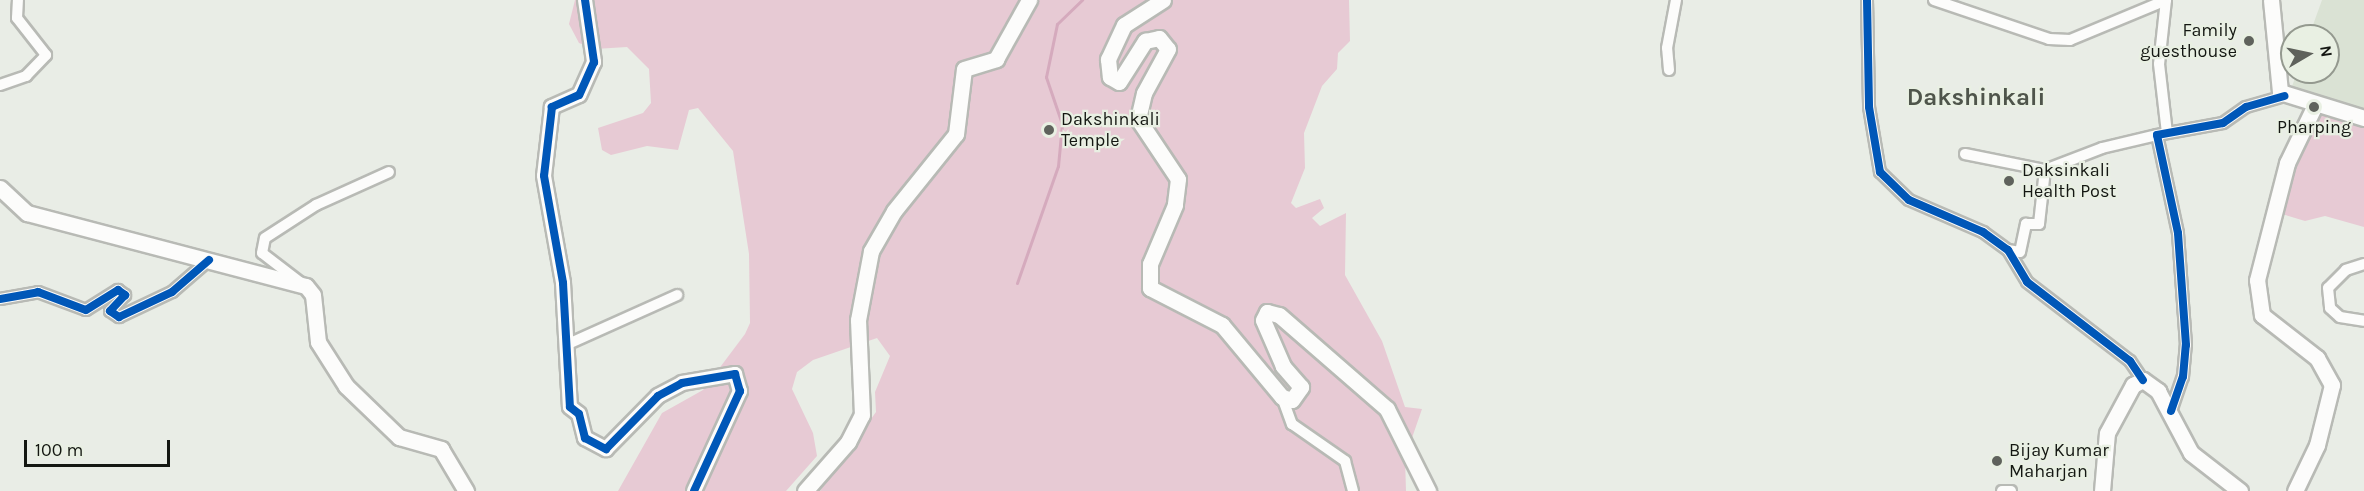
<!DOCTYPE html>
<style>
body{margin:0}
#map{position:relative;width:2364px;height:491px;overflow:hidden;background:#e9ede6;font-family:Karla,sans-serif}
div>[style]{position:absolute}
.built>*{inset:0;background:#dae2d4}
.green>*{inset:0;background:#e7cad4}
.stream>*{height:3px;margin:-1.5px;padding:0 1.5px;transform-origin:1.5px;border-radius:1.5px;background:#d5aabd}
.roads{filter:drop-shadow(2px 0 #b8bab5) drop-shadow(-2px 0 #b8bab5) drop-shadow(0 2px #b8bab5) drop-shadow(0 -2px #b8bab5)}
.minor>*{height:10px;margin:-5px;padding:0 5px;transform-origin:5px;border-radius:5px;background:#fcfcfb}
.tertiary>*{height:14px;margin:-7px;padding:0 7px;transform-origin:7px;border-radius:7px;background:#fcfcfb}
.secondary>*{height:15px;margin:-7.5px;padding:0 7.5px;transform-origin:7.5px;border-radius:7.5px;background:#fcfcfb}
.cycleway>*{height:8px;margin:-4px;padding:0 4px;transform-origin:4px;border-radius:4px;background:#0057b8}
.dots>*{width:16px;height:16px;translate:-50% -50%;box-sizing:border-box;border:3px solid #e9f0e3;border-radius:50%}
span{translate:-50% -50%;white-space:nowrap;text-align:center;line-height:1.15;-webkit-text-stroke:4.5px #e9f0e3;paint-order:stroke}
.poi-label{font-size:18px;color:#141712}
.right{translate:-100% -50%;text-align:right}
.left{translate:0 -50%;text-align:left}
.district-label{font-size:24px;color:#4f554b;font-weight:700}
.north{position:absolute;left:2280px;top:24px;width:60px;height:60px;box-sizing:border-box;background:#e9f0e3;border:2px solid #94998f;border-radius:50%;rotate:81deg;font-size:16px;font-weight:700;line-height:24px;text-align:center;color:#141712}
.north::after{content:'';display:block;margin:auto;width:21px;height:27px;background:#5f625c;clip-path:polygon(50% 0,100% 100%,50% 72%,0 100%)}
.scale{position:absolute;left:24px;top:440px;width:146px;height:27px;box-sizing:border-box;border:3px solid #141712;border-top:0;padding-left:8px;font-size:18px;line-height:21px;white-space:nowrap;color:#141712;-webkit-text-stroke:4px #e9f0e3;paint-order:stroke}
</style>
<div id="map">
<div class="built">
<div style="clip-path:polygon(2322px 0,2364px 0,2364px 118px,2288px 98px,2297px 72px,2328px 72px,2328px 36px,2309px 36px)"></div>
</div>
<div class="green">
<div style="clip-path:polygon(575px 0,1349px 0,1350px 41px,1338px 53px,1337px 69px,1322px 86px,1304px 133px,1305px 168px,1291px 203px,1296px 208px,1320px 199px,1324px 208px,1312px 218px,1320px 226px,1346px 213px,1345px 275px,1382px 341px,1405px 407px,1422px 409px,1405px 458px,1406px 491px,820px 491px,876px 412px,875px 392px,890px 356px,877px 338px,813px 360px,797px 372px,792px 389px,813px 433px,817px 456px,786px 491px,618px 491px,662px 413px,703px 390px,745px 334px,750px 323px,749px 254px,733px 151px,698px 108px,689px 110px,678px 150px,647px 146px,611px 155px,602px 150px,598px 128px,643px 113px,651px 103px,649px 69px,627px 47px,595px 49px,579px 43px,569px 24px)"></div>
<div style="clip-path:polygon(2314px 107px,2364px 118px,2364px 227px,2325px 216px,2305px 221px,2282px 214px)"></div>
</div>
<div class="stream">
<div style="left:1017px;top:283px;width:124px;rotate:-70.7deg"></div>
<div style="left:1058px;top:166px;width:42px;rotate:-84.6deg"></div>
<div style="left:1062px;top:124px;width:50px;rotate:-108.8deg"></div>
<div style="left:1046px;top:77px;width:54px;rotate:-78.3deg"></div>
<div style="left:1057px;top:24px;width:35px;rotate:-44deg"></div>
</div>
<div class="roads">
<div class="minor">
<div style="left:1867px;top:0;width:107px;rotate:88.9deg"></div>
<div style="left:1869px;top:107px;width:66px;rotate:80.4deg"></div>
<div style="left:1880px;top:172px;width:40px;rotate:44deg"></div>
<div style="left:1909px;top:200px;width:81px;rotate:23.4deg"></div>
<div style="left:1983px;top:232px;width:31px;rotate:36deg"></div>
<div style="left:2008px;top:250px;width:37px;rotate:59deg"></div>
<div style="left:2027px;top:282px;width:130px;rotate:37.5deg"></div>
<div style="left:2130px;top:361px;width:23px;rotate:56deg"></div>
<div style="left:1934px;top:0;width:121px;rotate:18.7deg"></div>
<div style="left:2049px;top:39px;width:21px;rotate:3deg"></div>
<div style="left:2070px;top:40px;width:104px;rotate:-22.6deg"></div>
<div style="left:2166px;top:0;width:64px;rotate:96.2deg"></div>
<div style="left:2159px;top:64px;width:69px;rotate:83.4deg"></div>
<div style="left:1669px;top:70px;width:22px;rotate:-95deg"></div>
<div style="left:1667px;top:48px;width:49px;rotate:-79.4deg"></div>
<div style="left:0;top:85px;width:28px;rotate:-19deg"></div>
<div style="left:26px;top:76px;width:29px;rotate:-46deg"></div>
<div style="left:46px;top:55px;width:47px;rotate:-128.1deg"></div>
<div style="left:17px;top:18px;width:18px;rotate:-87deg"></div>
<div style="left:1965px;top:154px;width:82px;rotate:11.3deg"></div>
<div style="left:2008px;top:250px;width:12px;rotate:9deg"></div>
<div style="left:2020px;top:252px;width:29px;rotate:-78deg"></div>
<div style="left:2026px;top:224px;width:13px"></div>
<div style="left:2039px;top:224px;width:54px;rotate:-83.7deg"></div>
<div style="left:2045px;top:170px;width:61px;rotate:-21.1deg"></div>
<div style="left:2102px;top:148px;width:57px;rotate:-13.3deg"></div>
<div style="left:2364px;top:264px;width:19px;rotate:162deg"></div>
<div style="left:2346px;top:270px;width:25px;rotate:135deg"></div>
<div style="left:2328px;top:288px;width:20px;rotate:84deg"></div>
<div style="left:2330px;top:308px;width:13px;rotate:42deg"></div>
<div style="left:2340px;top:317px;width:24px;rotate:9deg"></div>
<div style="left:301px;top:283px;width:49px;rotate:-142.4deg"></div>
<div style="left:262px;top:253px;width:15px;rotate:-79deg"></div>
<div style="left:265px;top:238px;width:61px;rotate:-32.9deg"></div>
<div style="left:316px;top:205px;width:80px;rotate:-24.3deg"></div>
<div style="left:0;top:299px;width:39px;rotate:-10deg"></div>
<div style="left:38px;top:292px;width:51px;rotate:20.6deg"></div>
<div style="left:86px;top:310px;width:38px;rotate:-32deg"></div>
<div style="left:118px;top:290px;width:9px;rotate:36deg"></div>
<div style="left:125px;top:295px;width:22px;rotate:133deg"></div>
<div style="left:110px;top:311px;width:11px;rotate:34deg"></div>
<div style="left:119px;top:317px;width:59px;rotate:-25.3deg"></div>
<div style="left:172px;top:292px;width:49px;rotate:-40.9deg"></div>
<div style="left:566px;top:345px;width:122px;rotate:-24.2deg"></div>
<div style="left:1282px;top:397px;width:29px;rotate:70deg"></div>
<div style="left:1292px;top:424px;width:65px;rotate:34.9deg"></div>
<div style="left:1345px;top:461px;width:31px;rotate:75deg"></div>
<div style="left:2171px;top:411px;width:36px;rotate:-71deg"></div>
<div style="left:2183px;top:377px;width:32px;rotate:-85deg"></div>
<div style="left:2186px;top:345px;width:112px;rotate:-94.1deg"></div>
<div style="left:2178px;top:233px;width:100px;rotate:-102.1deg"></div>
<div style="left:2157px;top:135px;width:67px;rotate:-10.3deg"></div>
<div style="left:2223px;top:123px;width:28px;rotate:-35deg"></div>
<div style="left:2246px;top:107px;width:40px;rotate:-16deg"></div>
<div style="left:2002px;top:491px;width:9px"></div>
</div>
<div class="tertiary">
<div style="left:585px;top:0;width:63px;rotate:81.7deg"></div>
<div style="left:594px;top:62px;width:36px;rotate:114deg"></div>
<div style="left:579px;top:95px;width:30px;rotate:156deg"></div>
<div style="left:552px;top:107px;width:69px;rotate:96.6deg"></div>
<div style="left:544px;top:176px;width:109px;rotate:79.9deg"></div>
<div style="left:563px;top:283px;width:124px;rotate:86.8deg"></div>
<div style="left:570px;top:407px;width:11px;rotate:38deg"></div>
<div style="left:579px;top:414px;width:25px;rotate:76deg"></div>
<div style="left:585px;top:438px;width:24px;rotate:28deg"></div>
<div style="left:606px;top:449px;width:74px;rotate:-45.5deg"></div>
<div style="left:658px;top:396px;width:27px;rotate:-28deg"></div>
<div style="left:682px;top:383px;width:54px;rotate:-9.6deg"></div>
<div style="left:735px;top:374px;width:18px;rotate:74deg"></div>
<div style="left:740px;top:391px;width:110px;rotate:114.7deg"></div>
</div>
<div class="secondary">
<div style="left:1163px;top:0;width:46px;rotate:147.3deg"></div>
<div style="left:1124px;top:25px;width:38px;rotate:115deg"></div>
<div style="left:1108px;top:59px;width:18px;rotate:84deg"></div>
<div style="left:1110px;top:77px;width:10px;rotate:29deg"></div>
<div style="left:1119px;top:82px;width:49px;rotate:-57.6deg"></div>
<div style="left:1145px;top:41px;width:14px;rotate:-12deg"></div>
<div style="left:1159px;top:38px;width:14px;rotate:51deg"></div>
<div style="left:1168px;top:49px;width:50px;rotate:118.6deg"></div>
<div style="left:1144px;top:93px;width:27px;rotate:103deg"></div>
<div style="left:1138px;top:119px;width:72px;rotate:56.3deg"></div>
<div style="left:1178px;top:179px;width:26px;rotate:97deg"></div>
<div style="left:1175px;top:205px;width:64px;rotate:113deg"></div>
<div style="left:1150px;top:264px;width:24px;rotate:90deg"></div>
<div style="left:1150px;top:288px;width:81px;rotate:27.2deg"></div>
<div style="left:1222px;top:325px;width:94px;rotate:50.2deg"></div>
<div style="left:1282px;top:397px;width:10px;rotate:17deg"></div>
<div style="left:1292px;top:400px;width:16px;rotate:-55deg"></div>
<div style="left:1301px;top:387px;width:28px;rotate:-131deg"></div>
<div style="left:1283px;top:366px;width:50px;rotate:-113.5deg"></div>
<div style="left:1263px;top:320px;width:9px;rotate:-63deg"></div>
<div style="left:1267px;top:312px;width:12px;rotate:14deg"></div>
<div style="left:1279px;top:315px;width:143px;rotate:41deg"></div>
<div style="left:1387px;top:409px;width:92px;rotate:63.4deg"></div>
<div style="left:2271px;top:0;width:92px;rotate:84.4deg"></div>
<div style="left:2280px;top:92px;width:88px;rotate:17.2deg"></div>
<div style="left:0;top:188px;width:37px;rotate:43deg"></div>
<div style="left:27px;top:213px;width:288px;rotate:14.7deg"></div>
<div style="left:306px;top:286px;width:11px;rotate:52deg"></div>
<div style="left:313px;top:295px;width:47px;rotate:83.9deg"></div>
<div style="left:318px;top:342px;width:52px;rotate:57.5deg"></div>
<div style="left:346px;top:386px;width:74px;rotate:43.9deg"></div>
<div style="left:399px;top:437px;width:44px;rotate:15.9deg"></div>
<div style="left:441px;top:449px;width:49px;rotate:59.2deg"></div>
<div style="left:805px;top:491px;width:65px;rotate:-48.7deg"></div>
<div style="left:848px;top:442px;width:30px;rotate:-63deg"></div>
<div style="left:862px;top:415px;width:95px;rotate:-92.4deg"></div>
<div style="left:858px;top:320px;width:70px;rotate:-79.3deg"></div>
<div style="left:871px;top:251px;width:46px;rotate:-60.1deg"></div>
<div style="left:894px;top:211px;width:99px;rotate:-51.2deg"></div>
<div style="left:956px;top:134px;width:65px;rotate:-83deg"></div>
<div style="left:964px;top:69px;width:34px;rotate:-17deg"></div>
<div style="left:996px;top:59px;width:68px;rotate:-60.8deg"></div>
<div style="left:2102px;top:491px;width:58px;rotate:-85.1deg"></div>
<div style="left:2107px;top:433px;width:55px;rotate:-61.6deg"></div>
<div style="left:2133px;top:385px;width:11px;rotate:-27deg"></div>
<div style="left:2143px;top:380px;width:19px;rotate:36deg"></div>
<div style="left:2158px;top:391px;width:70px;rotate:62deg"></div>
<div style="left:2191px;top:453px;width:62px;rotate:37.8deg"></div>
<div style="left:2295px;top:491px;width:51px;rotate:-64.4deg"></div>
<div style="left:2317px;top:445px;width:62px;rotate:-76deg"></div>
<div style="left:2332px;top:385px;width:31px;rotate:-119deg"></div>
<div style="left:2317px;top:358px;width:70px;rotate:-142deg"></div>
<div style="left:2262px;top:315px;width:35px;rotate:-98deg"></div>
<div style="left:2257px;top:280px;width:121px;rotate:-75.6deg"></div>
<div style="left:2287px;top:163px;width:62px;rotate:-64.3deg"></div>
</div>
</div>
<div class="cycleway">
<div style="left:585px;top:0;width:63px;rotate:81.7deg"></div>
<div style="left:594px;top:62px;width:36px;rotate:114deg"></div>
<div style="left:579px;top:95px;width:30px;rotate:156deg"></div>
<div style="left:552px;top:107px;width:69px;rotate:96.6deg"></div>
<div style="left:544px;top:176px;width:109px;rotate:79.9deg"></div>
<div style="left:563px;top:283px;width:124px;rotate:86.8deg"></div>
<div style="left:570px;top:407px;width:11px;rotate:38deg"></div>
<div style="left:579px;top:414px;width:25px;rotate:76deg"></div>
<div style="left:585px;top:438px;width:24px;rotate:28deg"></div>
<div style="left:606px;top:449px;width:74px;rotate:-45.5deg"></div>
<div style="left:658px;top:396px;width:27px;rotate:-28deg"></div>
<div style="left:682px;top:383px;width:54px;rotate:-9.6deg"></div>
<div style="left:735px;top:374px;width:18px;rotate:74deg"></div>
<div style="left:740px;top:391px;width:110px;rotate:114.7deg"></div>
<div style="left:1867px;top:0;width:107px;rotate:88.9deg"></div>
<div style="left:1869px;top:107px;width:66px;rotate:80.4deg"></div>
<div style="left:1880px;top:172px;width:40px;rotate:44deg"></div>
<div style="left:1909px;top:200px;width:81px;rotate:23.4deg"></div>
<div style="left:1983px;top:232px;width:31px;rotate:36deg"></div>
<div style="left:2008px;top:250px;width:37px;rotate:59deg"></div>
<div style="left:2027px;top:282px;width:130px;rotate:37.5deg"></div>
<div style="left:2130px;top:361px;width:23px;rotate:56deg"></div>
<div style="left:0;top:299px;width:39px;rotate:-10deg"></div>
<div style="left:38px;top:292px;width:51px;rotate:20.6deg"></div>
<div style="left:86px;top:310px;width:38px;rotate:-32deg"></div>
<div style="left:118px;top:290px;width:9px;rotate:36deg"></div>
<div style="left:125px;top:295px;width:22px;rotate:133deg"></div>
<div style="left:110px;top:311px;width:11px;rotate:34deg"></div>
<div style="left:119px;top:317px;width:59px;rotate:-25.3deg"></div>
<div style="left:172px;top:292px;width:49px;rotate:-40.9deg"></div>
<div style="left:2171px;top:411px;width:36px;rotate:-71deg"></div>
<div style="left:2183px;top:377px;width:32px;rotate:-85deg"></div>
<div style="left:2186px;top:345px;width:112px;rotate:-94.1deg"></div>
<div style="left:2178px;top:233px;width:100px;rotate:-102.1deg"></div>
<div style="left:2157px;top:135px;width:67px;rotate:-10.3deg"></div>
<div style="left:2223px;top:123px;width:28px;rotate:-35deg"></div>
<div style="left:2246px;top:107px;width:40px;rotate:-16deg"></div>
</div>
<div class="dots">
<div style="left:2249px;top:41px;background:#5f625c"></div>
<div style="left:2314px;top:107px;background:#5f625c"></div>
<div style="left:1049px;top:130px;background:#5f625c"></div>
<div style="left:2009px;top:181px;background:#5f625c"></div>
<div style="left:1997px;top:461px;background:#5f625c"></div>
</div>
<div class="poi-label">
<span class="right" style="left:2237px;top:41px">Family<br>guesthouse</span>
<span class="left" style="left:1061px;top:130px">Dakshinkali<br>Temple</span>
<span style="left:2314px;top:127px">Pharping</span>
<span class="left" style="left:2022px;top:181px">Daksinkali<br>Health Post</span>
<span class="left" style="left:2009px;top:461px">Bijay Kumar<br>Maharjan</span>
</div>
<div class="district-label">
<span style="left:1976px;top:98px">Dakshinkali</span>
</div>
<div class="north">N</div>
<div class="scale">100 m</div>
</div>
